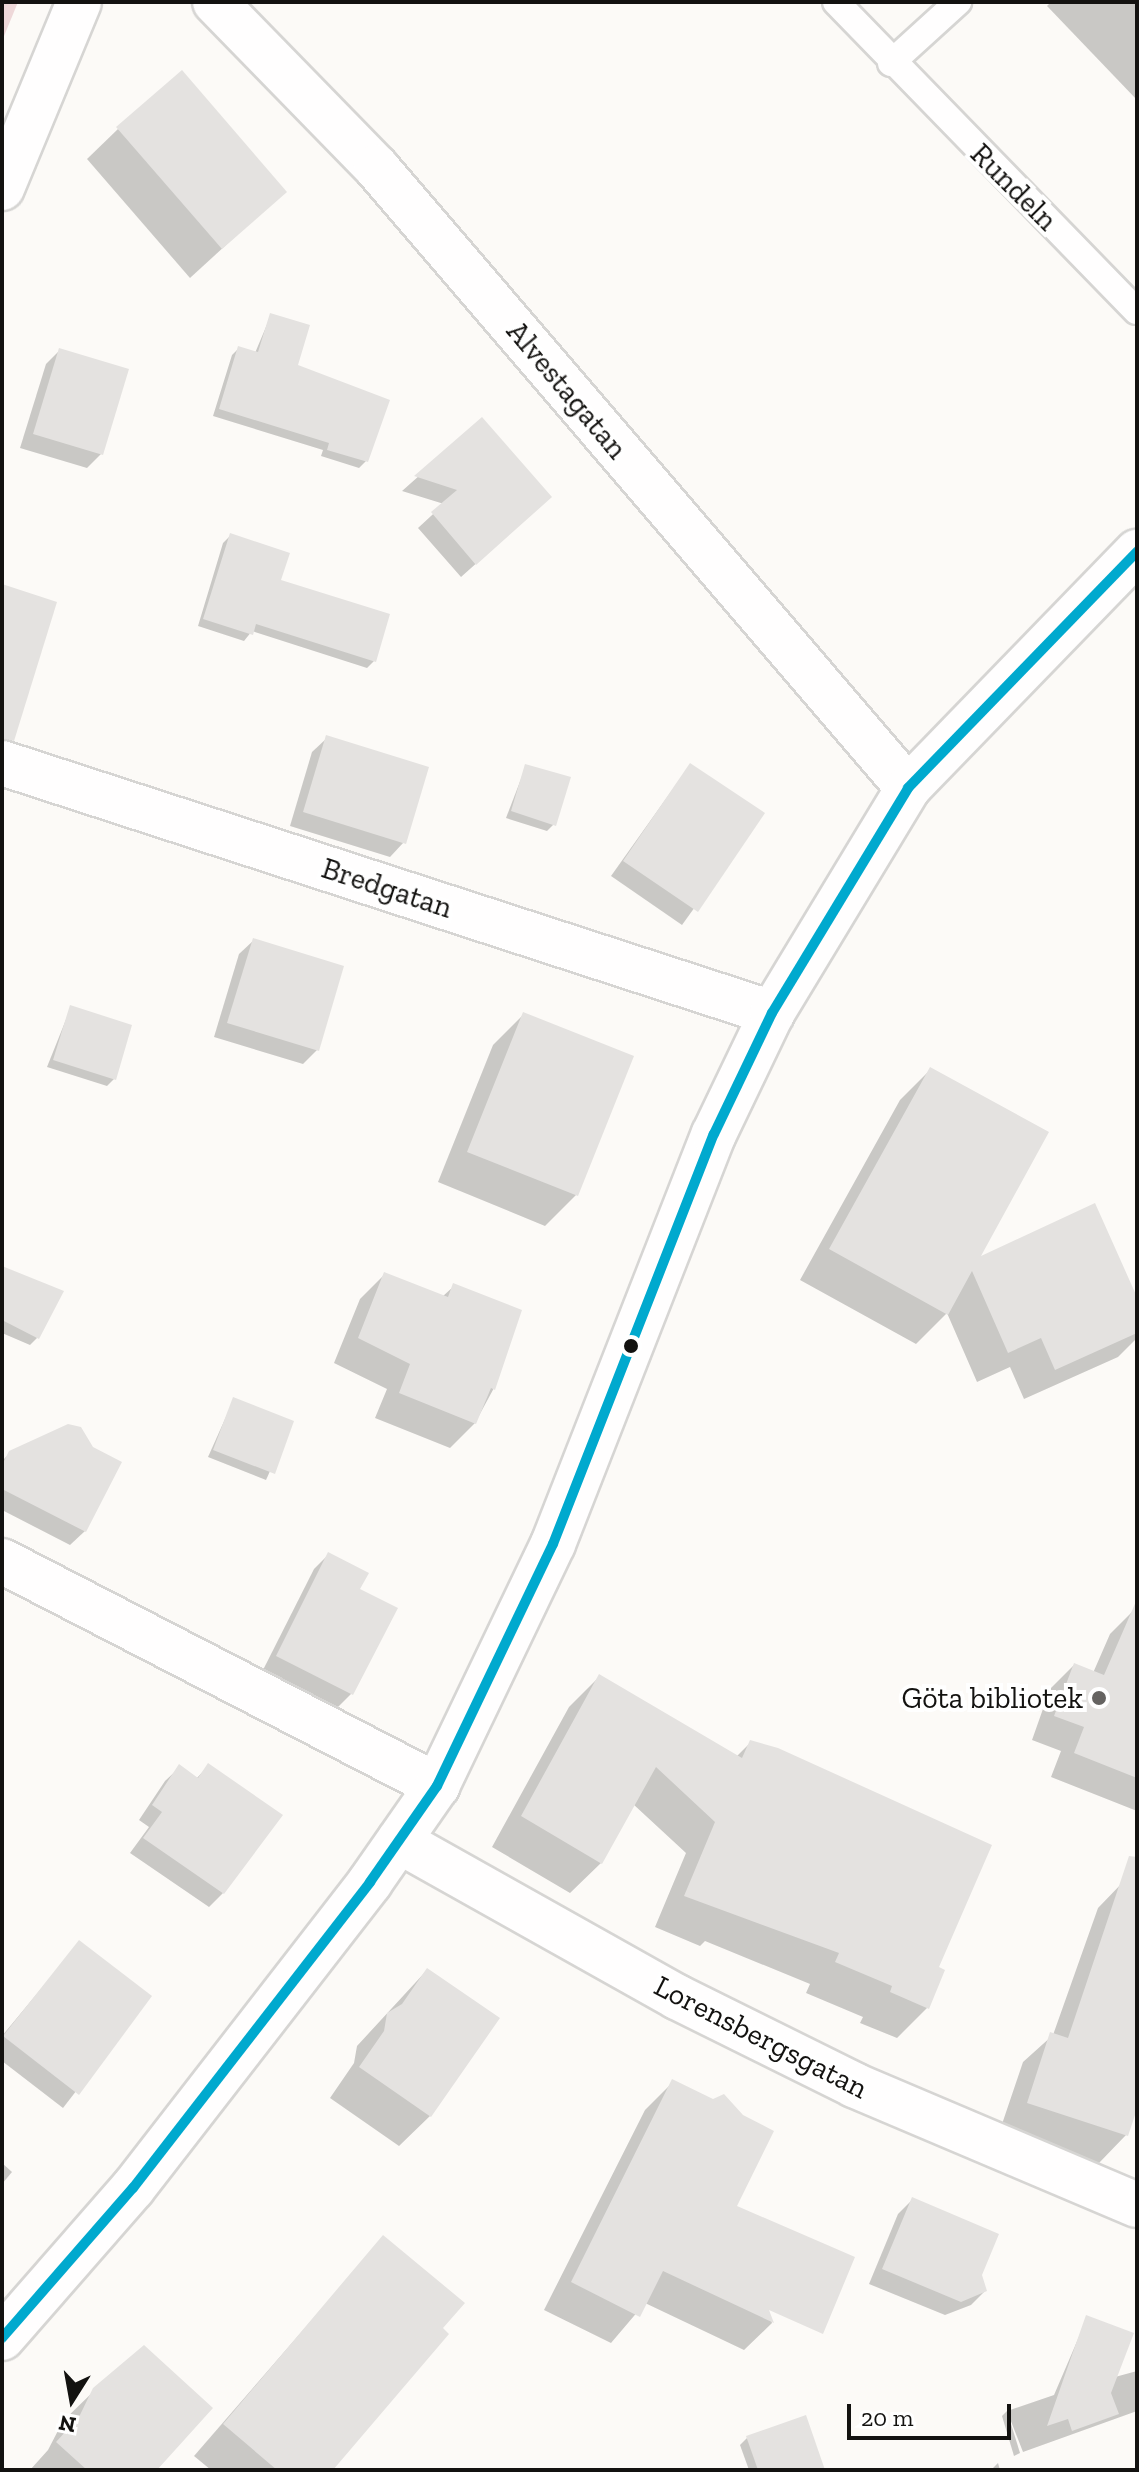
<!DOCTYPE html>
<meta charset="utf-8">
<style>
body{margin:0}
#map{position:relative;width:1139px;height:2472px;overflow:hidden;background:#fcfaf7;font-family:"Zilla Slab",serif}
div>[style]{position:absolute}
.green>*{inset:0;background:#eed8d9}
.shadow>*{inset:0;background:#0003}
.building>*{inset:0;background:#e4e2e0}
.roads{filter:drop-shadow(2px 0 #d6d5d3) drop-shadow(-2px 0 #d6d5d3) drop-shadow(0 2px #d6d5d3) drop-shadow(0 -2px #d6d5d3)}
.lane>*{height:26px;margin:-13px;padding:0 13px;transform-origin:13px;border-radius:13px;background:#fffefe}
.street>*{height:44px;margin:-22px;padding:0 22px;transform-origin:22px;border-radius:22px;background:#fffefe}
.secondary>*{height:44px;margin:-22px;padding:0 22px;transform-origin:22px;border-radius:22px;background:#fffefe}
.bus-1>*{height:10px;margin:-5px;padding:0 5px;transform-origin:5px;border-radius:5px;background:#00a9ce}
.dots>*{width:22px;height:22px;translate:-50% -50%;box-sizing:border-box;border:4px solid #fff;border-radius:50%}
span{translate:-50% -50%;white-space:nowrap;text-align:center;line-height:1.15;-webkit-text-stroke:8px #fff;paint-order:stroke}
.street-label{font-size:30px;color:#131210}
.poi-label{font-size:30px;color:#131210}
.right{translate:-100% -50%;text-align:right}
.frame{position:absolute;inset:0;border:4px solid #131210;pointer-events:none}
.north{position:absolute;left:32px;top:2360px;width:80px;height:80px;-webkit-text-stroke:6px #fff;paint-order:stroke;rotate:191deg;font-size:22px;font-weight:700;line-height:32px;text-align:center;color:#131210}
.north::after{content:'';display:block;margin:auto;width:28px;height:36px;background:#131210;clip-path:polygon(50% 0,100% 100%,50% 72%,0 100%)}
.scale{position:absolute;left:847px;top:2404px;width:164px;height:36px;box-sizing:border-box;border:4px solid #131210;border-top:0;padding-left:10px;font-size:24px;line-height:28px;white-space:nowrap;color:#131210;-webkit-text-stroke:6px #fff;paint-order:stroke}
</style>
<div id="map">
<div class="green">
<div style="clip-path:polygon(2px 2px,18px 2px,2px 41px)"></div>
</div>
<div class="shadow">
<div style="clip-path:polygon(1051px 2px,1137px 2px,1137px 100px,1047px 6px)"></div>
<div style="clip-path:polygon(118px 129px,284px 192px,190px 278px,87px 159px)"></div>
<div style="clip-path:polygon(271px 315px,296px 366px,366px 461px,359px 468px,321px 456px,323px 450px,213px 416px,232px 355px,239px 348px,255px 353px)"></div>
<div style="clip-path:polygon(60px 350px,101px 454px,87px 468px,20px 448px,46px 364px)"></div>
<div style="clip-path:polygon(482px 420px,535px 511px,461px 577px,418px 528px,444px 504px,402px 491px)"></div>
<div style="clip-path:polygon(230px 536px,279px 582px,374px 661px,367px 668px,252px 631px,244px 641px,198px 626px,223px 543px)"></div>
<div style="clip-path:polygon(327px 738px,404px 842px,390px 857px,290px 826px,312px 752px)"></div>
<div style="clip-path:polygon(690px 765px,762px 814px,682px 925px,611px 876px)"></div>
<div style="clip-path:polygon(526px 766px,554px 824px,547px 831px,506px 818px)"></div>
<div style="clip-path:polygon(254px 940px,317px 1050px,303px 1064px,214px 1037px,239px 954px)"></div>
<div style="clip-path:polygon(71px 1007px,114px 1079px,107px 1086px,47px 1067px)"></div>
<div style="clip-path:polygon(524px 1014px,631px 1057px,576px 1195px,545px 1226px,438px 1182px,493px 1045px)"></div>
<div style="clip-path:polygon(931px 1069px,976px 1260px,1137px 1302px,1137px 1338px,1118px 1357px,1024px 1399px,1010px 1367px,977px 1382px,947px 1313px,916px 1344px,800px 1280px,900px 1100px)"></div>
<div style="clip-path:polygon(2px 1269px,37px 1338px,30px 1345px,2px 1333px)"></div>
<div style="clip-path:polygon(385px 1274px,442px 1297px,454px 1286px,494px 1388px,475px 1423px,450px 1448px,375px 1418px,387px 1389px,334px 1363px,360px 1299px)"></div>
<div style="clip-path:polygon(234px 1399px,292px 1422px,266px 1480px,208px 1457px)"></div>
<div style="clip-path:polygon(10px 1453px,85px 1531px,70px 1545px,2px 1510px,2px 1461px)"></div>
<div style="clip-path:polygon(328px 1555px,358px 1590px,351px 1694px,337px 1708px,263px 1670px,314px 1569px)"></div>
<div style="clip-path:polygon(1134px 1610px,1137px 1612px,1137px 1811px,1051px 1777px,1061px 1751px,1032px 1740px,1050px 1689px,1074px 1665px,1093px 1673px,1110px 1634px)"></div>
<div style="clip-path:polygon(600px 1676px,736px 1757px,751px 1742px,937px 1968px,927px 2008px,897px 2038px,860px 2023px,863px 2017px,806px 1993px,810px 1984px,705px 1941px,700px 1946px,655px 1927px,686px 1853px,633px 1804px,601px 1863px,570px 1893px,492px 1847px,569px 1707px)"></div>
<div style="clip-path:polygon(208px 1766px,223px 1893px,209px 1907px,130px 1853px,149px 1827px,139px 1820px,165px 1781px,180px 1767px,196px 1779px)"></div>
<div style="clip-path:polygon(1125px 1880px,1137px 1885px,1137px 2104px,1126px 2135px,1099px 2163px,1000px 2130px,1023px 2062px,1053px 2035px,1098px 1908px)"></div>
<div style="clip-path:polygon(79px 1943px,149px 1997px,63px 2108px,2px 2061px,2px 2036px)"></div>
<div style="clip-path:polygon(427px 1970px,430px 2116px,399px 2146px,330px 2098px,354px 2063px,357px 2046px)"></div>
<div style="clip-path:polygon(673px 2082px,734px 2207px,772px 2323px,744px 2350px,645px 2303px,611px 2343px,544px 2310px,645px 2110px)"></div>
<div style="clip-path:polygon(2px 2163px,12px 2172px,2px 2184px)"></div>
<div style="clip-path:polygon(912px 2200px,980px 2275px,985px 2291px,971px 2305px,945px 2315px,869px 2284px,898px 2214px)"></div>
<div style="clip-path:polygon(383px 2238px,440px 2328px,331px 2470px,211px 2470px,194px 2456px)"></div>
<div style="clip-path:polygon(1087px 2318px,1115px 2377px,1137px 2371px,1137px 2411px,1023px 2452px,1007px 2411px,1054px 2395px)"></div>
<div style="clip-path:polygon(95px 2390px,155px 2470px,30px 2470px,48px 2450px,63px 2421px)"></div>
<div style="clip-path:polygon(1007px 2411px,1020px 2453px,1014px 2456px,1002px 2416px)"></div>
<div style="clip-path:polygon(747px 2438px,823px 2470px,749px 2470px,740px 2445px)"></div>
<div style="clip-path:polygon(998px 2463px,1000px 2470px,991px 2470px)"></div>
</div>
<div class="building">
<div style="clip-path:polygon(182px 70px,287px 192px,222px 249px,116px 127px)"></div>
<div style="clip-path:polygon(270px 313px,310px 325px,298px 365px,390px 400px,368px 462px,327px 450px,329px 443px,219px 409px,238px 346px,258px 352px)"></div>
<div style="clip-path:polygon(59px 348px,129px 369px,103px 455px,33px 434px)"></div>
<div style="clip-path:polygon(482px 417px,552px 497px,476px 565px,431px 512px,457px 490px,414px 476px)"></div>
<div style="clip-path:polygon(230px 533px,290px 553px,281px 580px,390px 614px,376px 662px,256px 624px,253px 635px,203px 619px)"></div>
<div style="clip-path:polygon(2px 584px,57px 602px,14px 741px,2px 739px)"></div>
<div style="clip-path:polygon(326px 735px,429px 767px,406px 844px,303px 812px)"></div>
<div style="clip-path:polygon(690px 763px,765px 813px,698px 912px,623px 861px)"></div>
<div style="clip-path:polygon(525px 764px,571px 777px,556px 826px,511px 811px)"></div>
<div style="clip-path:polygon(253px 938px,344px 966px,319px 1051px,227px 1023px)"></div>
<div style="clip-path:polygon(70px 1005px,132px 1025px,116px 1080px,53px 1060px)"></div>
<div style="clip-path:polygon(523px 1012px,634px 1056px,578px 1196px,467px 1152px)"></div>
<div style="clip-path:polygon(930px 1067px,1049px 1132px,981px 1256px,1095px 1203px,1137px 1297px,1137px 1333px,1055px 1370px,1041px 1338px,1008px 1353px,972px 1271px,948px 1315px,829px 1249px)"></div>
<div style="clip-path:polygon(2px 1266px,64px 1291px,39px 1339px,2px 1320px)"></div>
<div style="clip-path:polygon(384px 1272px,448px 1297px,453px 1283px,522px 1310px,495px 1390px,491px 1388px,476px 1424px,399px 1393px,410px 1364px,358px 1338px)"></div>
<div style="clip-path:polygon(233px 1397px,294px 1421px,275px 1474px,213px 1450px)"></div>
<div style="clip-path:polygon(68px 1424px,81px 1427px,93px 1447px,122px 1462px,86px 1532px,2px 1489px,2px 1465px,9px 1451px)"></div>
<div style="clip-path:polygon(328px 1552px,369px 1573px,360px 1589px,398px 1608px,353px 1695px,276px 1656px)"></div>
<div style="clip-path:polygon(1137px 1599px,1137px 1778px,1074px 1753px,1084px 1727px,1054px 1716px,1074px 1663px,1104px 1675px)"></div>
<div style="clip-path:polygon(599px 1674px,742px 1758px,750px 1740px,778px 1748px,992px 1845px,939px 1967px,945px 1970px,929px 2009px,890px 1992px,892px 1986px,835px 1962px,839px 1953px,684px 1896px,715px 1822px,656px 1767px,602px 1864px,521px 1816px)"></div>
<div style="clip-path:polygon(208px 1763px,283px 1815px,224px 1894px,143px 1838px,162px 1812px,152px 1805px,179px 1764px,198px 1778px)"></div>
<div style="clip-path:polygon(1129px 1856px,1137px 1857px,1137px 2109px,1128px 2136px,1027px 2103px,1050px 2032px,1068px 2038px)"></div>
<div style="clip-path:polygon(79px 1940px,152px 1996px,79px 2095px,3px 2036px)"></div>
<div style="clip-path:polygon(427px 1968px,500px 2018px,431px 2117px,359px 2067px,384px 2031px,387px 2013px,402px 2004px)"></div>
<div style="clip-path:polygon(672px 2079px,713px 2099px,724px 2094px,743px 2115px,774px 2131px,737px 2206px,855px 2257px,823px 2334px,769px 2310px,774px 2323px,663px 2271px,640px 2317px,571px 2282px)"></div>
<div style="clip-path:polygon(912px 2197px,999px 2234px,982px 2275px,987px 2291px,961px 2302px,882px 2269px)"></div>
<div style="clip-path:polygon(383px 2235px,465px 2303px,443px 2328px,449px 2334px,333px 2470px,277px 2470px,223px 2424px)"></div>
<div style="clip-path:polygon(1086px 2315px,1134px 2333px,1111px 2393px,1119px 2414px,1072px 2431px,1068px 2419px,1047px 2426px)"></div>
<div style="clip-path:polygon(144px 2345px,213px 2408px,157px 2470px,87px 2470px,56px 2442px,79px 2417px,93px 2388px)"></div>
<div style="clip-path:polygon(806px 2415px,825px 2470px,758px 2470px,746px 2436px)"></div>
</div>
<div class="roads">
<div class="lane">
<div style="left:836px;top:2px;width:431px;rotate:45.8deg"></div>
<div style="left:891px;top:63px;width:91px;rotate:-42.3deg"></div>
</div>
<div class="street">
<div style="left:215px;top:2px;width:231px;rotate:45.7deg"></div>
<div style="left:376px;top:167px;width:818px;rotate:49.41deg"></div>
<div style="left:2px;top:188px;width:201px;rotate:-67.5deg"></div>
<div style="left:2px;top:763px;width:810px;rotate:17.99deg"></div>
<div style="left:2px;top:1561px;width:490px;rotate:27.3deg"></div>
<div style="left:399px;top:1841px;width:319px;rotate:29.3deg"></div>
<div style="left:677px;top:1997px;width:198px;rotate:26.4deg"></div>
<div style="left:854px;top:2085px;width:307px;rotate:23deg"></div>
</div>
<div class="secondary">
<div style="left:2px;top:2338px;width:199px;rotate:-48.9deg"></div>
<div style="left:133px;top:2188px;width:387px;rotate:-52.2deg"></div>
<div style="left:370px;top:1882px;width:117px;rotate:-55.1deg"></div>
<div style="left:437px;top:1786px;width:268px;rotate:-64.4deg"></div>
<div style="left:553px;top:1544px;width:440px;rotate:-68.6deg"></div>
<div style="left:714px;top:1134px;width:134px;rotate:-64.4deg"></div>
<div style="left:772px;top:1013px;width:263px;rotate:-58.8deg"></div>
<div style="left:908px;top:788px;width:329px;rotate:-45.9deg"></div>
</div>
</div>
<div class="bus-1">
<div style="left:2px;top:2338px;width:199px;rotate:-48.9deg"></div>
<div style="left:133px;top:2188px;width:387px;rotate:-52.2deg"></div>
<div style="left:370px;top:1882px;width:117px;rotate:-55.1deg"></div>
<div style="left:437px;top:1786px;width:268px;rotate:-64.4deg"></div>
<div style="left:553px;top:1544px;width:440px;rotate:-68.6deg"></div>
<div style="left:714px;top:1134px;width:134px;rotate:-64.4deg"></div>
<div style="left:772px;top:1013px;width:263px;rotate:-58.8deg"></div>
<div style="left:908px;top:788px;width:329px;rotate:-45.9deg"></div>
</div>
<div class="dots">
<div style="left:631px;top:1346px;background:#131210"></div>
<div style="left:1099px;top:1698px;background:#656361"></div>
</div>
<div class="street-label">
<span style="left:1014px;top:187px;rotate:45deg">Rundeln</span>
<span style="left:567px;top:390px;rotate:50deg">Alvestagatan</span>
<span style="left:387px;top:888px;rotate:18deg">Bredgatan</span>
<span style="left:761px;top:2037px;rotate:27deg">Lorensbergsgatan</span>
</div>
<div class="poi-label">
<span class="right" style="left:1083px;top:1698px">Göta bibliotek</span>
</div>
<div class="frame"></div>
<div class="north">N</div>
<div class="scale">20 m</div>
</div>
